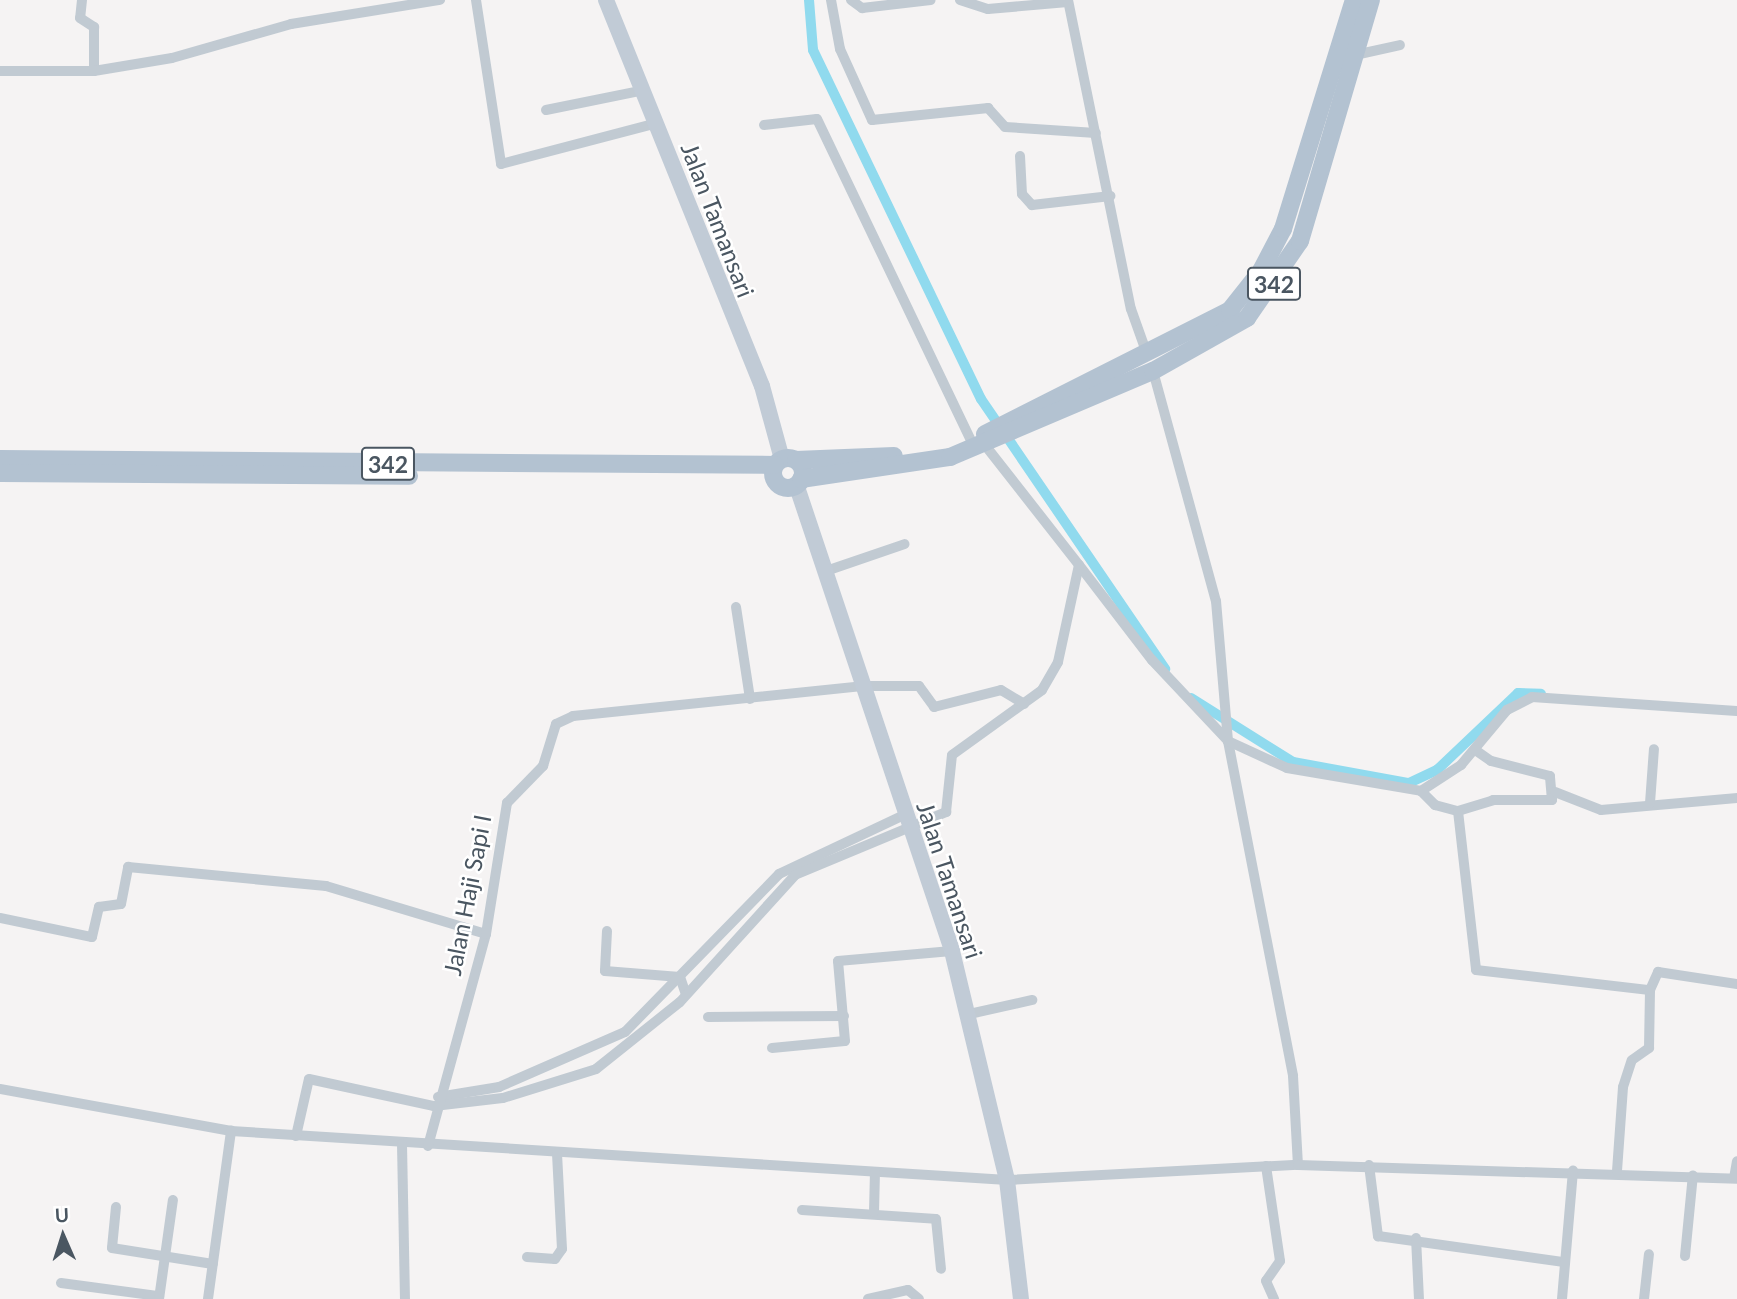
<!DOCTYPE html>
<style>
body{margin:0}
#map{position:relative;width:1737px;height:1299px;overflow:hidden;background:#f5f3f3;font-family:Lato,sans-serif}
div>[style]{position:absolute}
.canal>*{height:10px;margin:-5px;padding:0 5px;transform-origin:5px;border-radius:5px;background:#90daee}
.street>*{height:10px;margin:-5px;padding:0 5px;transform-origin:5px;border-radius:5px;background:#c1cad2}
.secondary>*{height:16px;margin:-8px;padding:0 8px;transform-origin:8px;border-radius:8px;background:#c1cbd6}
.primary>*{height:18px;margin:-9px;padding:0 9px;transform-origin:9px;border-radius:9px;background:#b3c2d1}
.primary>.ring{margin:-9px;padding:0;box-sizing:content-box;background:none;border:18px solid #b3c2d1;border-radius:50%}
span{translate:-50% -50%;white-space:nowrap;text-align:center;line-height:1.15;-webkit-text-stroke:5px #fff;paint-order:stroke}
.shield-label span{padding:2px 5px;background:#fff;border:2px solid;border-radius:5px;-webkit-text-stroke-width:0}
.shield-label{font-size:23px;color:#4a5661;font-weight:700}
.street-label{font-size:24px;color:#4a5661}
.north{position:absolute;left:28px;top:1201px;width:70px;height:70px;-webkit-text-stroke:5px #fff;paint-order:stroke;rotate:357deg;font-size:19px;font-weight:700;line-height:28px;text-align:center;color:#4a5661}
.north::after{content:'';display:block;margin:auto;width:24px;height:32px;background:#4a5661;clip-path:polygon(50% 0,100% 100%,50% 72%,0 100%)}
</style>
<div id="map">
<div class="canal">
<div style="left:809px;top:0;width:50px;rotate:85.4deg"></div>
<div style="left:813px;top:50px;width:387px;rotate:64.3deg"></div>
<div style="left:981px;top:399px;width:327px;rotate:55.7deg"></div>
<div style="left:1191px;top:698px;width:120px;rotate:32.1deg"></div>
<div style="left:1293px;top:762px;width:118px;rotate:10.3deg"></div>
<div style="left:1409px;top:783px;width:31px;rotate:-25deg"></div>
<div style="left:1437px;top:770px;width:112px;rotate:-43.5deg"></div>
<div style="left:1518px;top:693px;width:23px;rotate:2deg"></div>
</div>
<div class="street">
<div style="left:82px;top:0;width:18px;rotate:96deg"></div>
<div style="left:80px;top:18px;width:17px;rotate:33deg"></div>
<div style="left:94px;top:27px;width:44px;rotate:90deg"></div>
<div style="left:476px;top:0;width:166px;rotate:81.3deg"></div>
<div style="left:501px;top:164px;width:161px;rotate:-14.7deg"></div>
<div style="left:831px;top:0;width:50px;rotate:79.6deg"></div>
<div style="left:840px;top:49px;width:78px;rotate:65.7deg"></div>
<div style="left:872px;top:120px;width:117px;rotate:-5.9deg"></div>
<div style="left:988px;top:108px;width:25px;rotate:48deg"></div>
<div style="left:1005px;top:127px;width:91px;rotate:3.8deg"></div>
<div style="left:851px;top:0;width:14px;rotate:36deg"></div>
<div style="left:862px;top:8px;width:69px;rotate:-6.6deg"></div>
<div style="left:960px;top:0;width:29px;rotate:18deg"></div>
<div style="left:988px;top:9px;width:80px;rotate:-5deg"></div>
<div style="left:1068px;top:0;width:315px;rotate:78.5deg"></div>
<div style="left:1131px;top:309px;width:48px;rotate:70.4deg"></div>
<div style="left:1355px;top:55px;width:46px;rotate:-12.5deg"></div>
<div style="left:0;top:71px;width:94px"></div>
<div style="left:94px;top:71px;width:79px;rotate:-9.5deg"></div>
<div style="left:172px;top:58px;width:124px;rotate:-15.9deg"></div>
<div style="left:291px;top:24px;width:151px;rotate:-9.2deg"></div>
<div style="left:546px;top:110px;width:100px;rotate:-11.5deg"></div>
<div style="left:764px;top:125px;width:53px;rotate:-6.5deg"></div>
<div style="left:817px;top:119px;width:356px;rotate:64.4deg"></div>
<div style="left:1020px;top:156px;width:38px;rotate:87deg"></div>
<div style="left:1022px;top:194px;width:15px;rotate:48deg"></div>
<div style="left:1032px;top:205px;width:79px;rotate:-6.6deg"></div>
<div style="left:1153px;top:371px;width:238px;rotate:74.7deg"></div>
<div style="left:1216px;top:601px;width:141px;rotate:85.1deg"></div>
<div style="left:1228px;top:741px;width:341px;rotate:79deg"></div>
<div style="left:1293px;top:1076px;width:89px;rotate:86.8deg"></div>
<div style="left:1079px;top:565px;width:120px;rotate:52.5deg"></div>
<div style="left:1152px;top:660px;width:111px;rotate:46.8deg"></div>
<div style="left:1228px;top:741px;width:65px;rotate:24.6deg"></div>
<div style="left:1287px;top:768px;width:136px;rotate:9.7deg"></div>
<div style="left:1421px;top:791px;width:48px;rotate:-33deg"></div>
<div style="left:1461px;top:765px;width:72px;rotate:-50.1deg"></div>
<div style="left:1507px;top:710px;width:28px;rotate:-27deg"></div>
<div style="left:1532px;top:697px;width:205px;rotate:3.9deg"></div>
<div style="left:826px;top:571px;width:83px;rotate:-18.9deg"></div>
<div style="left:736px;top:607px;width:93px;rotate:81.3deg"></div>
<div style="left:1421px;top:791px;width:20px;rotate:45deg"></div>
<div style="left:1435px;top:805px;width:24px;rotate:15deg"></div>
<div style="left:1458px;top:811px;width:37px;rotate:-17deg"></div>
<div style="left:1493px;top:800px;width:59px"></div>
<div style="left:1552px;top:800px;width:24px;rotate:-95deg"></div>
<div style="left:1550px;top:776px;width:61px;rotate:-165.7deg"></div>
<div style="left:1491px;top:761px;width:19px;rotate:-145deg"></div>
<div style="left:1555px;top:792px;width:49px;rotate:21.4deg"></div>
<div style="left:1601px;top:810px;width:137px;rotate:-5deg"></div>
<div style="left:1650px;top:803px;width:54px;rotate:-85.8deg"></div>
<div style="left:1458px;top:811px;width:160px;rotate:83.5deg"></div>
<div style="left:1476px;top:970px;width:175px;rotate:6.6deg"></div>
<div style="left:1650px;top:990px;width:20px;rotate:-66deg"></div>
<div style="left:1658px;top:972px;width:80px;rotate:8.6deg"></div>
<div style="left:0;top:918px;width:94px;rotate:11.7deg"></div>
<div style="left:92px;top:937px;width:31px;rotate:-77deg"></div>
<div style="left:99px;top:907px;width:22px;rotate:-8deg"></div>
<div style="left:121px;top:904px;width:38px;rotate:-79deg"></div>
<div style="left:128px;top:867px;width:199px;rotate:5.5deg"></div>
<div style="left:326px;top:886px;width:167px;rotate:16.7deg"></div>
<div style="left:607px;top:931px;width:40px;rotate:92.9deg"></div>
<div style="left:605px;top:971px;width:75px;rotate:4.6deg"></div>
<div style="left:680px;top:977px;width:18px;rotate:71deg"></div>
<div style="left:965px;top:1015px;width:69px;rotate:-12.6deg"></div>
<div style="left:708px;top:1017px;width:136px;rotate:-0.4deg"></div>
<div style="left:772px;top:1048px;width:73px;rotate:-5.5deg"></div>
<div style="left:845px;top:1041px;width:80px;rotate:-95deg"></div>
<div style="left:838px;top:961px;width:114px;rotate:-5deg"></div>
<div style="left:0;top:1089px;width:235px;rotate:10.3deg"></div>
<div style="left:231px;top:1131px;width:778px;rotate:3.61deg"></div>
<div style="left:1007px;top:1180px;width:291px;rotate:-3deg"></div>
<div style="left:1298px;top:1165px;width:439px;rotate:1.8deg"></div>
<div style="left:438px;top:1097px;width:62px;rotate:-9.3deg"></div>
<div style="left:499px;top:1087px;width:137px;rotate:-23.6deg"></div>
<div style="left:625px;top:1032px;width:221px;rotate:-45.7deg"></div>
<div style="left:779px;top:874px;width:140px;rotate:-25.3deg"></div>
<div style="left:296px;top:1136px;width:58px;rotate:-77.2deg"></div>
<div style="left:309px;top:1079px;width:128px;rotate:12.2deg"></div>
<div style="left:434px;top:1106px;width:69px;rotate:-6.6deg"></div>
<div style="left:503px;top:1098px;width:97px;rotate:-17.3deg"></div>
<div style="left:596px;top:1069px;width:107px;rotate:-38.6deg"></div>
<div style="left:680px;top:1002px;width:171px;rotate:-47.8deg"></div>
<div style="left:795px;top:875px;width:164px;rotate:-22.6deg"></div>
<div style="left:946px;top:812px;width:57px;rotate:-84deg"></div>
<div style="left:952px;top:755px;width:111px;rotate:-35.8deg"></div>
<div style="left:1042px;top:690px;width:32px;rotate:-60deg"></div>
<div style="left:1058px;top:662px;width:99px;rotate:-77.8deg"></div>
<div style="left:1079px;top:565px;width:152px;rotate:-128.1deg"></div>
<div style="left:402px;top:1144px;width:155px;rotate:88.9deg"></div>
<div style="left:428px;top:1146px;width:220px;rotate:-74.7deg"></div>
<div style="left:486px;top:934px;width:133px;rotate:-80.9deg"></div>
<div style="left:507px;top:803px;width:52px;rotate:-45.8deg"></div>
<div style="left:543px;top:766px;width:44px;rotate:-72.8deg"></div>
<div style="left:556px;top:724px;width:19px;rotate:-25deg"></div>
<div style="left:573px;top:716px;width:293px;rotate:-5.9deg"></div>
<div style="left:864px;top:686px;width:55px"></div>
<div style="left:919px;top:686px;width:26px;rotate:54deg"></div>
<div style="left:934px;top:707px;width:69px;rotate:-14.2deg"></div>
<div style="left:1001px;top:690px;width:27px;rotate:31deg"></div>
<div style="left:1369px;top:1165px;width:72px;rotate:82.8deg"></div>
<div style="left:1378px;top:1236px;width:188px;rotate:8deg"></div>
<div style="left:1266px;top:1166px;width:96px;rotate:81.6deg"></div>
<div style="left:1280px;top:1261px;width:24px;rotate:125deg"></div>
<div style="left:1266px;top:1281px;width:20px;rotate:66deg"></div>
<div style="left:1617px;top:1171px;width:84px;rotate:-85.9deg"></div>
<div style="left:1623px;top:1087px;width:28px;rotate:-72deg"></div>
<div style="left:1632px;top:1060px;width:21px;rotate:-35deg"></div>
<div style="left:1649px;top:1048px;width:58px;rotate:-89deg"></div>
<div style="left:1734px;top:1178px;width:17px;rotate:-80deg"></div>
<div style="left:116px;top:1207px;width:41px;rotate:95.6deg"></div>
<div style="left:112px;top:1248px;width:102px;rotate:9deg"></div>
<div style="left:802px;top:1210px;width:134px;rotate:3.8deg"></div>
<div style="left:936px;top:1219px;width:50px;rotate:84.3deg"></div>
<div style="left:874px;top:1212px;width:40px;rotate:-88.6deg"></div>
<div style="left:1416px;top:1238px;width:61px;rotate:87.2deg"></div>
<div style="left:1685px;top:1256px;width:81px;rotate:-84.4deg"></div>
<div style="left:527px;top:1257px;width:28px;rotate:4deg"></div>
<div style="left:555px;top:1259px;width:12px;rotate:-55deg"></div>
<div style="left:562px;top:1249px;width:96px;rotate:-93deg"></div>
<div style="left:61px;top:1283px;width:99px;rotate:7.6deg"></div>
<div style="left:159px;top:1299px;width:100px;rotate:-82deg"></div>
<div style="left:208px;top:1299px;width:170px;rotate:-82.2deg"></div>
<div style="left:868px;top:1299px;width:41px;rotate:-12.7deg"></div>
<div style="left:908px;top:1290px;width:14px;rotate:39deg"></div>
<div style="left:1562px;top:1299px;width:129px;rotate:-85.1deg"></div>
<div style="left:1644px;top:1299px;width:45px;rotate:-83.7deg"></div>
</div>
<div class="secondary">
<div style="left:606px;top:0;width:416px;rotate:68deg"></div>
<div style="left:762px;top:386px;width:76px;rotate:74.7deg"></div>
<div style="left:796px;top:484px;width:492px;rotate:71.5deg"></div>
<div style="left:952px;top:951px;width:236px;rotate:76.5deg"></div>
<div style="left:1007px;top:1180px;width:120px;rotate:83.3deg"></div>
</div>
<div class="primary">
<div style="left:985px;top:434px;width:275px;rotate:-26.8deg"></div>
<div style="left:1230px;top:310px;width:50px;rotate:-51.5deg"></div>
<div style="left:1261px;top:271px;width:47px;rotate:-62.4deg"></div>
<div style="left:1283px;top:229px;width:240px;rotate:-72.8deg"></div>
<div class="ring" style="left:773px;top:458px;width:12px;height:12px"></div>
<div style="left:0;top:459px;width:775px;rotate:0.44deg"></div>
<div style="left:796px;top:460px;width:98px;rotate:-2.3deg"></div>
<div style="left:0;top:473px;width:409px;rotate:0.4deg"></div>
<div style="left:801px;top:479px;width:151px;rotate:-8.4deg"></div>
<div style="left:950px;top:457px;width:220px;rotate:-23deg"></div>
<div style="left:1153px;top:371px;width:108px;rotate:-29.4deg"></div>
<div style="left:1247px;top:318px;width:93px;rotate:-55.5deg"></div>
<div style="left:1300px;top:241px;width:251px;rotate:-73.6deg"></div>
</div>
<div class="shield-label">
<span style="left:1274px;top:284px">342</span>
<span style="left:388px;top:464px">342</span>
</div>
<div class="street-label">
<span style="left:718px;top:220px;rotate:69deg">Jalan Tamansari</span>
<span style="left:950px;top:880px;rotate:72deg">Jalan Tamansari</span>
<span style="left:467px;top:895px;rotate:-79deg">Jalan Haji Sapi I</span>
</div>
<div class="north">U</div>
</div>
